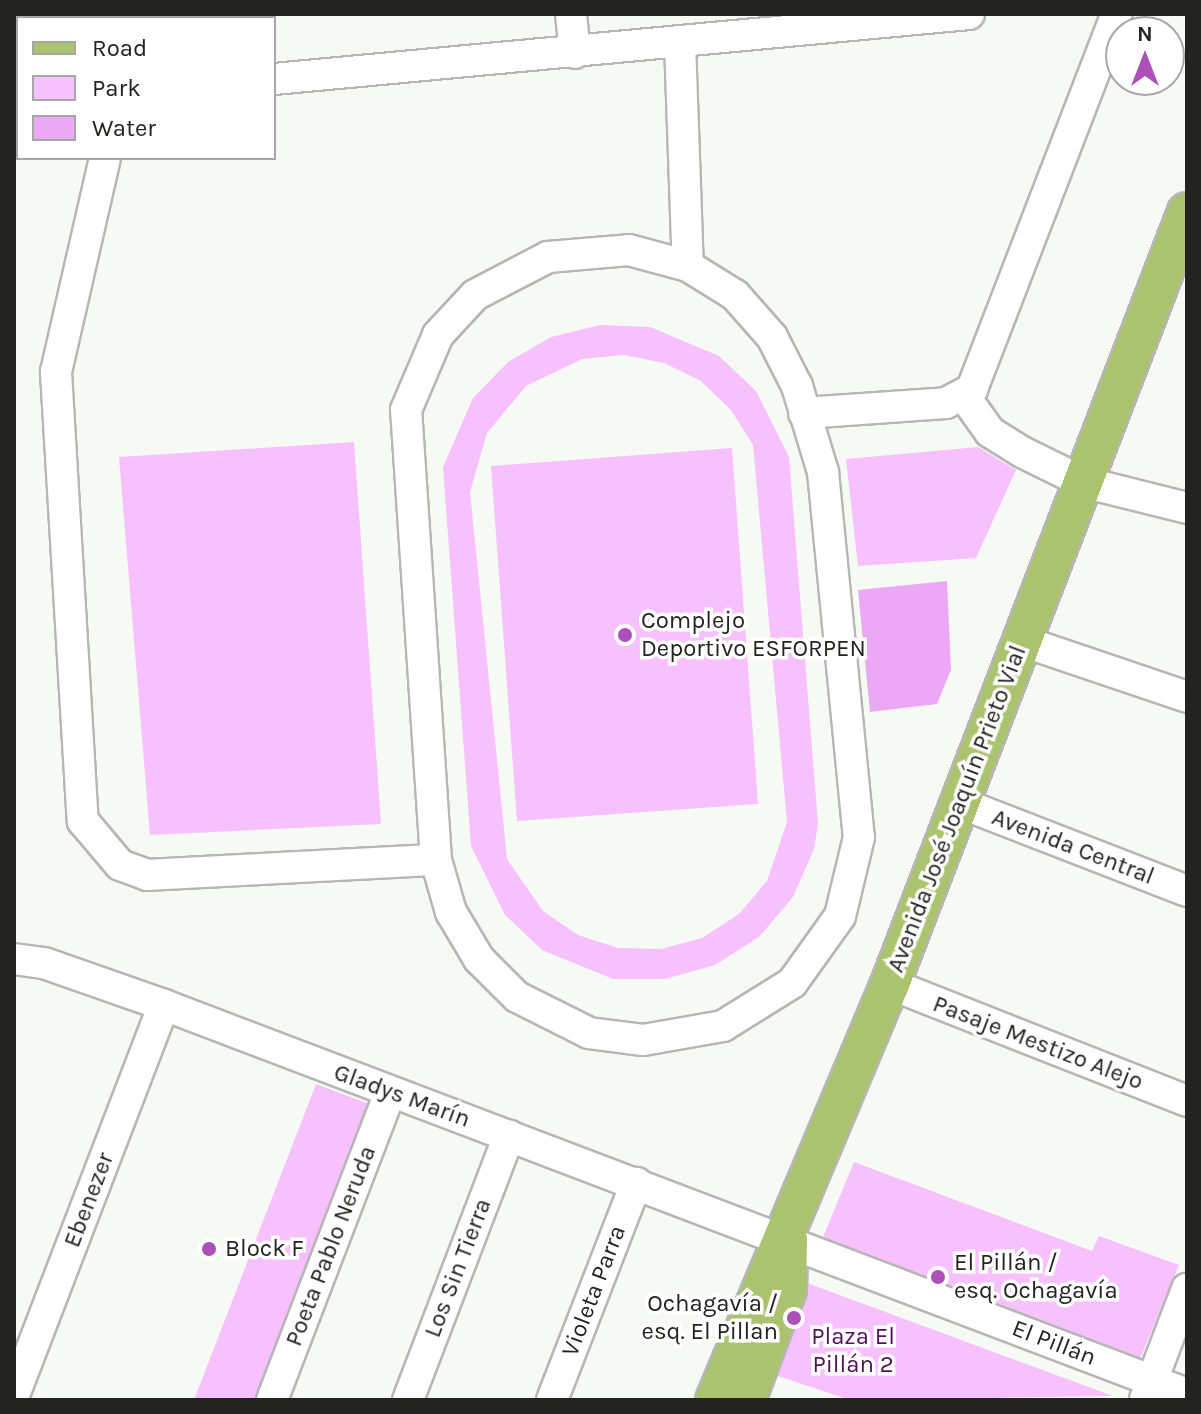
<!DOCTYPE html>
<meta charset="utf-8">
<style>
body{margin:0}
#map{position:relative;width:1201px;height:1414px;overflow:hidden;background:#f7f9f5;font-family:Karla,sans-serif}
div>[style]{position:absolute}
.green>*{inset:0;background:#f6c1fe}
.water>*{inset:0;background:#eba8f5}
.roads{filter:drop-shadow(2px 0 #b6b7b3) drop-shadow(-2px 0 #b6b7b3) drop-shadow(0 2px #b6b7b3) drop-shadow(0 -2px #b6b7b3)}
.minor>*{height:30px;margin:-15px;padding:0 15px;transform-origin:15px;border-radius:15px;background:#fff}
.major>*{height:38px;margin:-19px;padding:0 19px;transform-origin:19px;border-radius:19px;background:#abc26f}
.dots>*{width:22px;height:22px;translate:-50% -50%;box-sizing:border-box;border:4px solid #fff;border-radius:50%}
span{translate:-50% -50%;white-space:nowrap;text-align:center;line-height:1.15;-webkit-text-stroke:7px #fff;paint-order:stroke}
.poi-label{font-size:24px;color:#232422}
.left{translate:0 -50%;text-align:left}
.right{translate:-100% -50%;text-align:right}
.street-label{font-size:24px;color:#232422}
.park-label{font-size:24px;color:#4e1357}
.frame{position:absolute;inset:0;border:16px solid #232422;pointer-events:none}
.legend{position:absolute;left:16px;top:16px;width:260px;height:144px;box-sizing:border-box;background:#fff;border:2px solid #a7a7a7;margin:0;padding:10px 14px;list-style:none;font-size:24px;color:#232422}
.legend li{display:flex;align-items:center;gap:16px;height:40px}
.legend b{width:40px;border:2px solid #a7a7a7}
.north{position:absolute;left:1105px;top:16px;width:80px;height:80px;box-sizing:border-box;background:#fff;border:2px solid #a7a7a7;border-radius:50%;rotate:0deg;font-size:22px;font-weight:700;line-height:32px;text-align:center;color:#232422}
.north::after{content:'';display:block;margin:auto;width:28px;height:36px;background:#ab4fb9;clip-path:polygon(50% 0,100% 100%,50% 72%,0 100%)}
</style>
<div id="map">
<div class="green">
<div style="clip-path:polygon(evenodd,600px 325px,650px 327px,719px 356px,756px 391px,789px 457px,818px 824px,814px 849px,793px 897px,759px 937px,715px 965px,665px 979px,613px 979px,542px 950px,505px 915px,471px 846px,443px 467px,473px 398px,508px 362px,551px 337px,600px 325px,624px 355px,664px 363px,701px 381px,731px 410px,753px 445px,787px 822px,767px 881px,739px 914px,702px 938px,661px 949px,618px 948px,578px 935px,543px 911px,507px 859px,470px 492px,487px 433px,526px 386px,582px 359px,624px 355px)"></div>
<div style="clip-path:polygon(354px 442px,381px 824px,150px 835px,119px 457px)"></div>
<div style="clip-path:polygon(978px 447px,1016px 470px,976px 558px,858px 566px,846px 459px)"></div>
<div style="clip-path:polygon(732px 448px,758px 804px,517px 821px,491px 466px)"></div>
<div style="clip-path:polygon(316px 1084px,372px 1105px,259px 1400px,194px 1400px)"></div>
<div style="clip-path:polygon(854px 1162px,1092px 1251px,1099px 1236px,1179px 1265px,1137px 1366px,821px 1242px)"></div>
<div style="clip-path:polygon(807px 1283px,1113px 1396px,850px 1400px,775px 1375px)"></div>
</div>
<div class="water">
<div style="clip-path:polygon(947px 581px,951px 670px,937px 704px,870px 712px,858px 590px)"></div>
</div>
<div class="roads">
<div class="minor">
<div style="left:571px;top:14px;width:39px;rotate:84deg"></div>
<div style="left:136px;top:18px;width:4px;rotate:-76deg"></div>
<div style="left:680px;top:42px;width:224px;rotate:88deg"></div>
<div style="left:274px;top:79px;width:698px;rotate:-5.34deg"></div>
<div style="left:105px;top:158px;width:220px;rotate:102.9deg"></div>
<div style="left:56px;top:372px;width:450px;rotate:86.6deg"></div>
<div style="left:83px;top:821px;width:57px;rotate:49.9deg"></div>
<div style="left:120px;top:865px;width:29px;rotate:20deg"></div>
<div style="left:147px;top:875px;width:289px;rotate:-3deg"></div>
<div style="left:629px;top:250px;width:61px;rotate:15.2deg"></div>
<div style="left:688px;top:266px;width:55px;rotate:31.7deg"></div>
<div style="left:735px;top:295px;width:56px;rotate:48.6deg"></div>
<div style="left:772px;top:337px;width:55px;rotate:63deg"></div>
<div style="left:797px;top:386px;width:90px;rotate:73.2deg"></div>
<div style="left:823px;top:472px;width:367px;rotate:84.4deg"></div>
<div style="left:859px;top:837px;width:81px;rotate:103.5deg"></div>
<div style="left:840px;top:916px;width:82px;rotate:125.6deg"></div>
<div style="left:792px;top:983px;width:81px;rotate:148.1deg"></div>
<div style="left:723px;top:1026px;width:81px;rotate:170.1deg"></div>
<div style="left:643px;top:1040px;width:54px;rotate:-172.6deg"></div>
<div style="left:589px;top:1033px;width:80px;rotate:-153.4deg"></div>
<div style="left:517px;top:997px;width:54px;rotate:-135deg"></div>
<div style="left:479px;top:959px;width:55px;rotate:-120.8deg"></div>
<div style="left:451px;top:912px;width:54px;rotate:-106.1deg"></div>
<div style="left:436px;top:860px;width:451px;rotate:-93.8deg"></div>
<div style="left:406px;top:410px;width:82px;rotate:-66.9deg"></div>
<div style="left:438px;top:335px;width:54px;rotate:-47.2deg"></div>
<div style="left:475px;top:295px;width:82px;rotate:-27.5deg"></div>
<div style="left:548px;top:257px;width:81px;rotate:-4.9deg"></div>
<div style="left:965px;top:397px;width:43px;rotate:54.5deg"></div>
<div style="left:990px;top:432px;width:38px;rotate:32deg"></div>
<div style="left:1022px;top:452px;width:68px;rotate:26.2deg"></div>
<div style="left:1083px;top:482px;width:107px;rotate:14deg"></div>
<div style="left:804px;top:413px;width:142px;rotate:-4deg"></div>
<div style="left:946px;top:403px;width:30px;rotate:-28deg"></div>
<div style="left:972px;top:389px;width:402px;rotate:-68.9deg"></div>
<div style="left:1022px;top:641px;width:174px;rotate:18.7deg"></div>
<div style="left:960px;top:803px;width:243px;rotate:21.2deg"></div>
<div style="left:14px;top:959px;width:30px;rotate:8deg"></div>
<div style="left:44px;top:963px;width:127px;rotate:19.3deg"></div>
<div style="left:164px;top:1005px;width:1094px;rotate:20.82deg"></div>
<div style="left:890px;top:984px;width:319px;rotate:21.5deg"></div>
<div style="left:14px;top:1395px;width:418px;rotate:-69deg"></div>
<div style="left:1145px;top:1399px;width:118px;rotate:-69.1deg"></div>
<div style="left:272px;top:1400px;width:330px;rotate:-69deg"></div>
<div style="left:408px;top:1400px;width:283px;rotate:-69.1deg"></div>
<div style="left:552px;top:1400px;width:233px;rotate:-68.8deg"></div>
</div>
<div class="major">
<div style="left:715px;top:1400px;width:451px;rotate:-67.2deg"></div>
<div style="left:890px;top:984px;width:827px;rotate:-68.96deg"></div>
<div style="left:746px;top:1400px;width:117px;rotate:-69.6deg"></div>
<div style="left:787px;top:1290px;width:51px;rotate:-88.9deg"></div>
</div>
</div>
<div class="dots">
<div style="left:625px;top:635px;background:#ab4fb9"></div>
<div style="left:209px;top:1249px;background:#ab4fb9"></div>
<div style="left:938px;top:1277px;background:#ab4fb9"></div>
<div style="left:794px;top:1318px;background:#ab4fb9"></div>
</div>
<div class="poi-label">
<span class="left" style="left:641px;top:635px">Complejo<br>Deportivo ESFORPEN</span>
<span class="left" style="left:225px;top:1249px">Block F</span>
<span class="left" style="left:954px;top:1277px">El Pillán /<br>esq. Ochagavía</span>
<span class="right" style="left:778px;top:1318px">Ochagavía /<br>esq. El Pillan</span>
</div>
<div class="street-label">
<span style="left:957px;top:809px;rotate:-69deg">Avenida José Joaquín Prieto Vial</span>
<span style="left:1073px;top:847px;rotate:21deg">Avenida Central</span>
<span style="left:1038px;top:1043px;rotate:21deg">Pasaje Mestizo Alejo</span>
<span style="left:402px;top:1096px;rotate:20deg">Gladys Marín</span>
<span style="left:89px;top:1200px;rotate:-69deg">Ebenezer</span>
<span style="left:331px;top:1246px;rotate:-69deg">Poeta Pablo Neruda</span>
<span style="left:458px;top:1268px;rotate:-69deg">Los Sin Tierra</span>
<span style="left:594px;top:1291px;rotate:-69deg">Violeta Parra</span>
<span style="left:1054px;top:1343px;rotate:21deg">El Pillán</span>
</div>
<div class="park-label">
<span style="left:853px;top:1351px">Plaza El<br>Pillán 2</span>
</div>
<div class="frame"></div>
<ul class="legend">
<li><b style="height:10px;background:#abc26f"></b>Road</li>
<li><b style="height:22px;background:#f6c1fe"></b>Park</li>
<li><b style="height:22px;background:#eba8f5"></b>Water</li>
</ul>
<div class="north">N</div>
</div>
